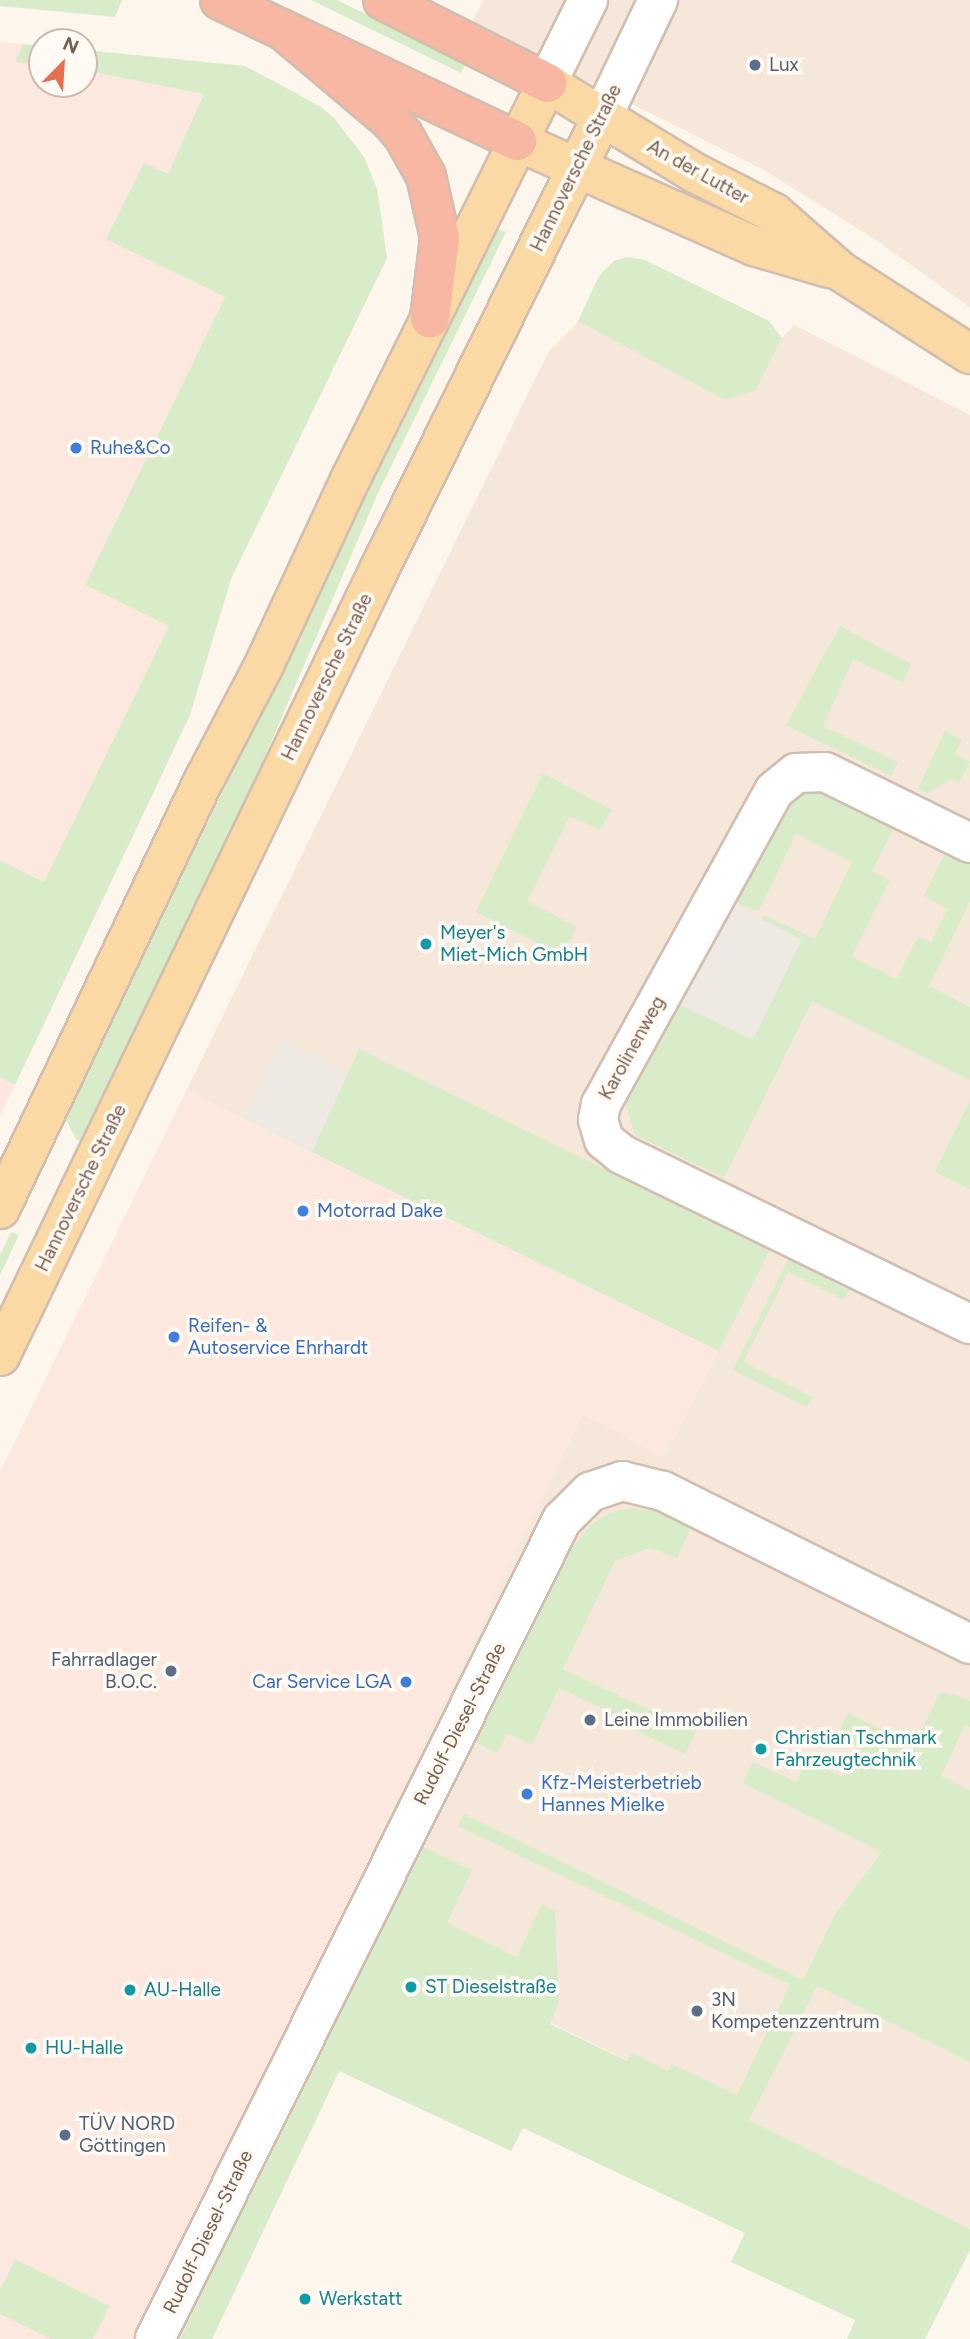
<!DOCTYPE html>
<meta charset="utf-8">
<style>
body{margin:0}
#map{position:relative;width:970px;height:2339px;overflow:hidden;background:#fdf6ec;font-family:Figtree,sans-serif}
div>[style]{position:absolute}
.residential>*{inset:0;background:#f5e8da}
.commercial>*{inset:0;background:#fde8e0}
.industrial>*{inset:0;background:#efe9e4}
.green>*{inset:0;background:#d8ecc9}
.roads{filter:drop-shadow(2px 0 #d1beb0) drop-shadow(-2px 0 #d1beb0) drop-shadow(0 2px #d1beb0) drop-shadow(0 -2px #d1beb0)}
.street>*{height:38px;margin:-19px;padding:0 19px;transform-origin:19px;border-radius:19px;background:#fff}
.secondary>*{height:38px;margin:-19px;padding:0 19px;transform-origin:19px;border-radius:19px;background:#fff}
.primary>*{height:38px;margin:-19px;padding:0 19px;transform-origin:19px;border-radius:19px;background:#fbd9a5}
.highway>*{height:38px;margin:-19px;padding:0 19px;transform-origin:19px;border-radius:19px;background:#f7b7a3}
.dots>*{width:19px;height:19px;translate:-50% -50%;box-sizing:border-box;border:4px solid #fffaf3;border-radius:50%}
span{translate:-50% -50%;white-space:nowrap;text-align:center;line-height:1.15;-webkit-text-stroke:7px #fffaf3;paint-order:stroke}
.service-label{font-size:19px;color:#4e5e75}
.left{translate:0 -50%;text-align:left}
.right{translate:-100% -50%;text-align:right}
.street-label{font-size:19px;color:#7a5c4d}
.shop-label{font-size:19px;color:#366cbe}
.culture-label{font-size:19px;color:#0d838f}
.north{position:absolute;left:28px;top:28px;width:70px;height:70px;box-sizing:border-box;background:#fffaf3;border:2px solid #cabbb1;border-radius:50%;rotate:24deg;font-size:19px;font-weight:700;line-height:28px;text-align:center;color:#7a5c4d}
.north::after{content:'';display:block;margin:auto;width:24px;height:32px;background:#e76f51;clip-path:polygon(50% 0,100% 100%,50% 72%,0 100%)}
</style>
<div id="map">
<div class="residential">
<div style="clip-path:polygon(484px 0,970px 0,970px 307px,873px 238px,762px 169px,471px 23px)"></div>
<div style="clip-path:polygon(579px 321px,639px 352px,756px 390px,782px 338px,794px 325px,970px 415px,970px 2229px,339px 1919px,582px 1415px,719px 1351px,186px 1091px,549px 351px)"></div>
</div>
<div class="commercial">
<div style="clip-path:polygon(0 42px,42px 46px,42px 84px,84px 84px,84px 50px,245px 66px,295px 92px,334px 118px,364px 157px,377px 189px,387px 258px,231px 579px,190px 715px,0 1116px)"></div>
<div style="clip-path:polygon(186px 1091px,719px 1351px,664px 1458px,582px 1415px,339px 1919px,397px 1949px,212px 2339px,0 2339px,0 1472px)"></div>
</div>
<div class="industrial">
<div style="clip-path:polygon(734px 905px,802px 939px,752px 1040px,680px 1005px)"></div>
<div style="clip-path:polygon(282px 1041px,348px 1073px,312px 1152px,244px 1119px)"></div>
</div>
<div class="green">
<div style="clip-path:polygon(0 0,122px 0,115px 17px,0 6px)"></div>
<div style="clip-path:polygon(311px 0,337px 0,466px 63px,461px 73px)"></div>
<div style="clip-path:polygon(23px 44px,42px 46px,42px 65px,15px 62px)"></div>
<div style="clip-path:polygon(84px 50px,245px 66px,321px 107px,334px 118px,364px 157px,377px 189px,387px 258px,231px 579px,190px 715px,15px 1085px,0 1077px,0 861px,44px 882px,169px 626px,85px 585px,225px 297px,106px 239px,144px 163px,168px 174px,204px 94px,84px 70px)"></div>
<div style="clip-path:polygon(495px 227px,506px 232px,378px 493px,263px 761px,82px 1142px,76px 1139px,65px 1118px)"></div>
<div style="clip-path:polygon(627px 257px,645px 260px,769px 321px,782px 338px,756px 390px,725px 400px,578px 321px,599px 276px,614px 261px)"></div>
<div style="clip-path:polygon(840px 626px,911px 664px,903px 682px,853px 659px,823px 726px,898px 762px,891px 776px,786px 725px)"></div>
<div style="clip-path:polygon(945px 731px,962px 740px,955px 754px,970px 762px,959px 783px,951px 779px,927px 794px,918px 789px)"></div>
<div style="clip-path:polygon(543px 773px,612px 810px,600px 830px,570px 816px,527px 901px,577px 927px,562px 956px,476px 912px)"></div>
<div style="clip-path:polygon(822px 788px,895px 825px,872px 871px,890px 880px,852px 957px,897px 979px,918px 937px,931px 942px,947px 909px,924px 896px,946px 851px,970px 862px,970px 901px,929px 986px,970px 1007px,970px 1080px,812px 1001px,724px 1178px,635px 1135px,625px 1103px,680px 1005px,753px 1040px,802px 939px,762px 919px,764px 915px,815px 939px,852px 862px,796px 834px,758px 912px,736px 902px,796px 797px)"></div>
<div style="clip-path:polygon(359px 1049px,770px 1250px,719px 1351px,312px 1152px)"></div>
<div style="clip-path:polygon(970px 1100px,970px 1189px,935px 1172px)"></div>
<div style="clip-path:polygon(11px 1232px,19px 1235px,0 1275px,0 1255px)"></div>
<div style="clip-path:polygon(788px 1259px,849px 1290px,844px 1300px,788px 1272px,743px 1362px,813px 1397px,807px 1407px,733px 1370px)"></div>
<div style="clip-path:polygon(631px 1508px,663px 1512px,693px 1524px,677px 1558px,650px 1548px,615px 1561px,563px 1669px,696px 1732px,685px 1754px,621px 1723px,623px 1718px,559px 1688px,532px 1745px,507px 1733px,497px 1753px,475px 1742px,568px 1554px,592px 1523px,612px 1512px)"></div>
<div style="clip-path:polygon(940px 1693px,959px 1696px,970px 1701px,970px 1727px,965px 1725px,941px 1776px,970px 1790px,970px 2062px,817px 1986px,749px 2120px,970px 2229px,970px 2250px,925px 2339px,847px 2339px,855px 2320px,731px 2262px,745px 2233px,523px 2128px,511px 2151px,339px 2071px,212px 2339px,180px 2339px,419px 1845px,472px 1870px,447px 1923px,517px 1957px,542px 1904px,555px 1911px,559px 2002px,550px 2024px,627px 2061px,632px 2053px,668px 2071px,672px 2064px,737px 2095px,790px 1985px,458px 1826px,464px 1814px,803px 1980px,836px 1913px,882px 1852px,743px 1783px,753px 1762px,796px 1782px,807px 1760px,843px 1777px,858px 1746px,837px 1736px,848px 1713px,914px 1746px)"></div>
<div style="clip-path:polygon(15px 2259px,110px 2306px,93px 2339px,51px 2339px,0 2314px,0 2290px)"></div>
</div>
<div class="roads">
<div class="street">
<div style="left:970px;top:843px;width:161px;rotate:-153.9deg"></div>
<div style="left:825px;top:772px;width:29px;rotate:178deg"></div>
<div style="left:796px;top:773px;width:28px;rotate:141deg"></div>
<div style="left:774px;top:791px;width:358px;rotate:118.9deg"></div>
<div style="left:601px;top:1104px;width:16px;rotate:101deg"></div>
<div style="left:598px;top:1120px;width:21px;rotate:73deg"></div>
<div style="left:604px;top:1140px;width:22px;rotate:39deg"></div>
<div style="left:621px;top:1154px;width:388px;rotate:26deg"></div>
<div style="left:155px;top:2339px;width:915px;rotate:-63.58deg"></div>
<div style="left:562px;top:1520px;width:40px;rotate:-45deg"></div>
<div style="left:590px;top:1492px;width:34px;rotate:-19deg"></div>
<div style="left:622px;top:1481px;width:42px;rotate:13.7deg"></div>
<div style="left:663px;top:1491px;width:343px;rotate:26.5deg"></div>
</div>
<div class="secondary">
<div style="left:547px;top:83px;width:93px;rotate:-63.7deg"></div>
<div style="left:602px;top:117px;width:130px;rotate:-64.4deg"></div>
</div>
<div class="primary">
<div style="left:517px;top:141px;width:259px;rotate:23.9deg"></div>
<div style="left:754px;top:246px;width:78px;rotate:16.3deg"></div>
<div style="left:0;top:1209px;width:477px;rotate:-64.6deg"></div>
<div style="left:205px;top:778px;width:130px;rotate:-62.4deg"></div>
<div style="left:265px;top:663px;width:204px;rotate:-65.1deg"></div>
<div style="left:351px;top:478px;width:441px;rotate:-63.6deg"></div>
<div style="left:547px;top:83px;width:173px;rotate:31.3deg"></div>
<div style="left:695px;top:173px;width:89px;rotate:26.9deg"></div>
<div style="left:774px;top:213px;width:88px;rotate:41.3deg"></div>
<div style="left:840px;top:271px;width:154px;rotate:32.6deg"></div>
<div style="left:0;top:1356px;width:873px;rotate:-64.26deg"></div>
<div style="left:379px;top:570px;width:505px;rotate:-63.79deg"></div>
</div>
<div class="highway">
<div style="left:220px;top:0;width:329px;rotate:25.4deg"></div>
<div style="left:383px;top:0;width:184px;rotate:26.8deg"></div>
<div style="left:282px;top:29px;width:140px;rotate:40.1deg"></div>
<div style="left:389px;top:119px;width:21px;rotate:49deg"></div>
<div style="left:403px;top:135px;width:47px;rotate:60.7deg"></div>
<div style="left:426px;top:176px;width:64px;rotate:77.3deg"></div>
<div style="left:440px;top:238px;width:81px;rotate:97.1deg"></div>
</div>
</div>
<div class="dots">
<div style="left:755px;top:65px;background:#5c6f8a"></div>
<div style="left:76px;top:448px;background:#3f7fe0"></div>
<div style="left:426px;top:944px;background:#0f9aa8"></div>
<div style="left:303px;top:1211px;background:#3f7fe0"></div>
<div style="left:174px;top:1337px;background:#3f7fe0"></div>
<div style="left:171px;top:1671px;background:#5c6f8a"></div>
<div style="left:406px;top:1682px;background:#3f7fe0"></div>
<div style="left:590px;top:1720px;background:#5c6f8a"></div>
<div style="left:761px;top:1749px;background:#0f9aa8"></div>
<div style="left:527px;top:1794px;background:#3f7fe0"></div>
<div style="left:411px;top:1987px;background:#0f9aa8"></div>
<div style="left:130px;top:1990px;background:#0f9aa8"></div>
<div style="left:697px;top:2011px;background:#5c6f8a"></div>
<div style="left:31px;top:2048px;background:#0f9aa8"></div>
<div style="left:65px;top:2135px;background:#5c6f8a"></div>
<div style="left:305px;top:2299px;background:#0f9aa8"></div>
</div>
<div class="service-label">
<span class="left" style="left:769px;top:65px">Lux</span>
<span class="right" style="left:157px;top:1671px">Fahrradlager<br>B.O.C.</span>
<span class="left" style="left:604px;top:1720px">Leine Immobilien</span>
<span class="left" style="left:711px;top:2011px">3N<br>Kompetenzzentrum</span>
<span class="left" style="left:79px;top:2135px">TÜV NORD<br>Göttingen</span>
</div>
<div class="street-label">
<span style="left:576px;top:168px;rotate:-64deg">Hannoversche Straße</span>
<span style="left:698px;top:172px;rotate:29deg">An der Lutter</span>
<span style="left:327px;top:677px;rotate:-64deg">Hannoversche Straße</span>
<span style="left:632px;top:1048px;rotate:-61deg">Karolinenweg</span>
<span style="left:81px;top:1188px;rotate:-64deg">Hannoversche Straße</span>
<span style="left:460px;top:1724px;rotate:-63deg">Rudolf-Diesel-Straße</span>
<span style="left:208px;top:2232px;rotate:-64deg">Rudolf-Diesel-Straße</span>
</div>
<div class="shop-label">
<span class="left" style="left:90px;top:448px">Ruhe&amp;Co</span>
<span class="left" style="left:317px;top:1211px">Motorrad Dake</span>
<span class="left" style="left:188px;top:1337px">Reifen- &amp;<br>Autoservice Ehrhardt</span>
<span class="right" style="left:392px;top:1682px">Car Service LGA</span>
<span class="left" style="left:541px;top:1794px">Kfz-Meisterbetrieb<br>Hannes Mielke</span>
</div>
<div class="culture-label">
<span class="left" style="left:440px;top:944px">Meyer's<br>Miet-Mich GmbH</span>
<span class="left" style="left:775px;top:1749px">Christian Tschmark<br>Fahrzeugtechnik</span>
<span class="left" style="left:425px;top:1987px">ST Dieselstraße</span>
<span class="left" style="left:144px;top:1990px">AU-Halle</span>
<span class="left" style="left:45px;top:2048px">HU-Halle</span>
<span class="left" style="left:319px;top:2299px">Werkstatt</span>
</div>
<div class="north">N</div>
</div>
